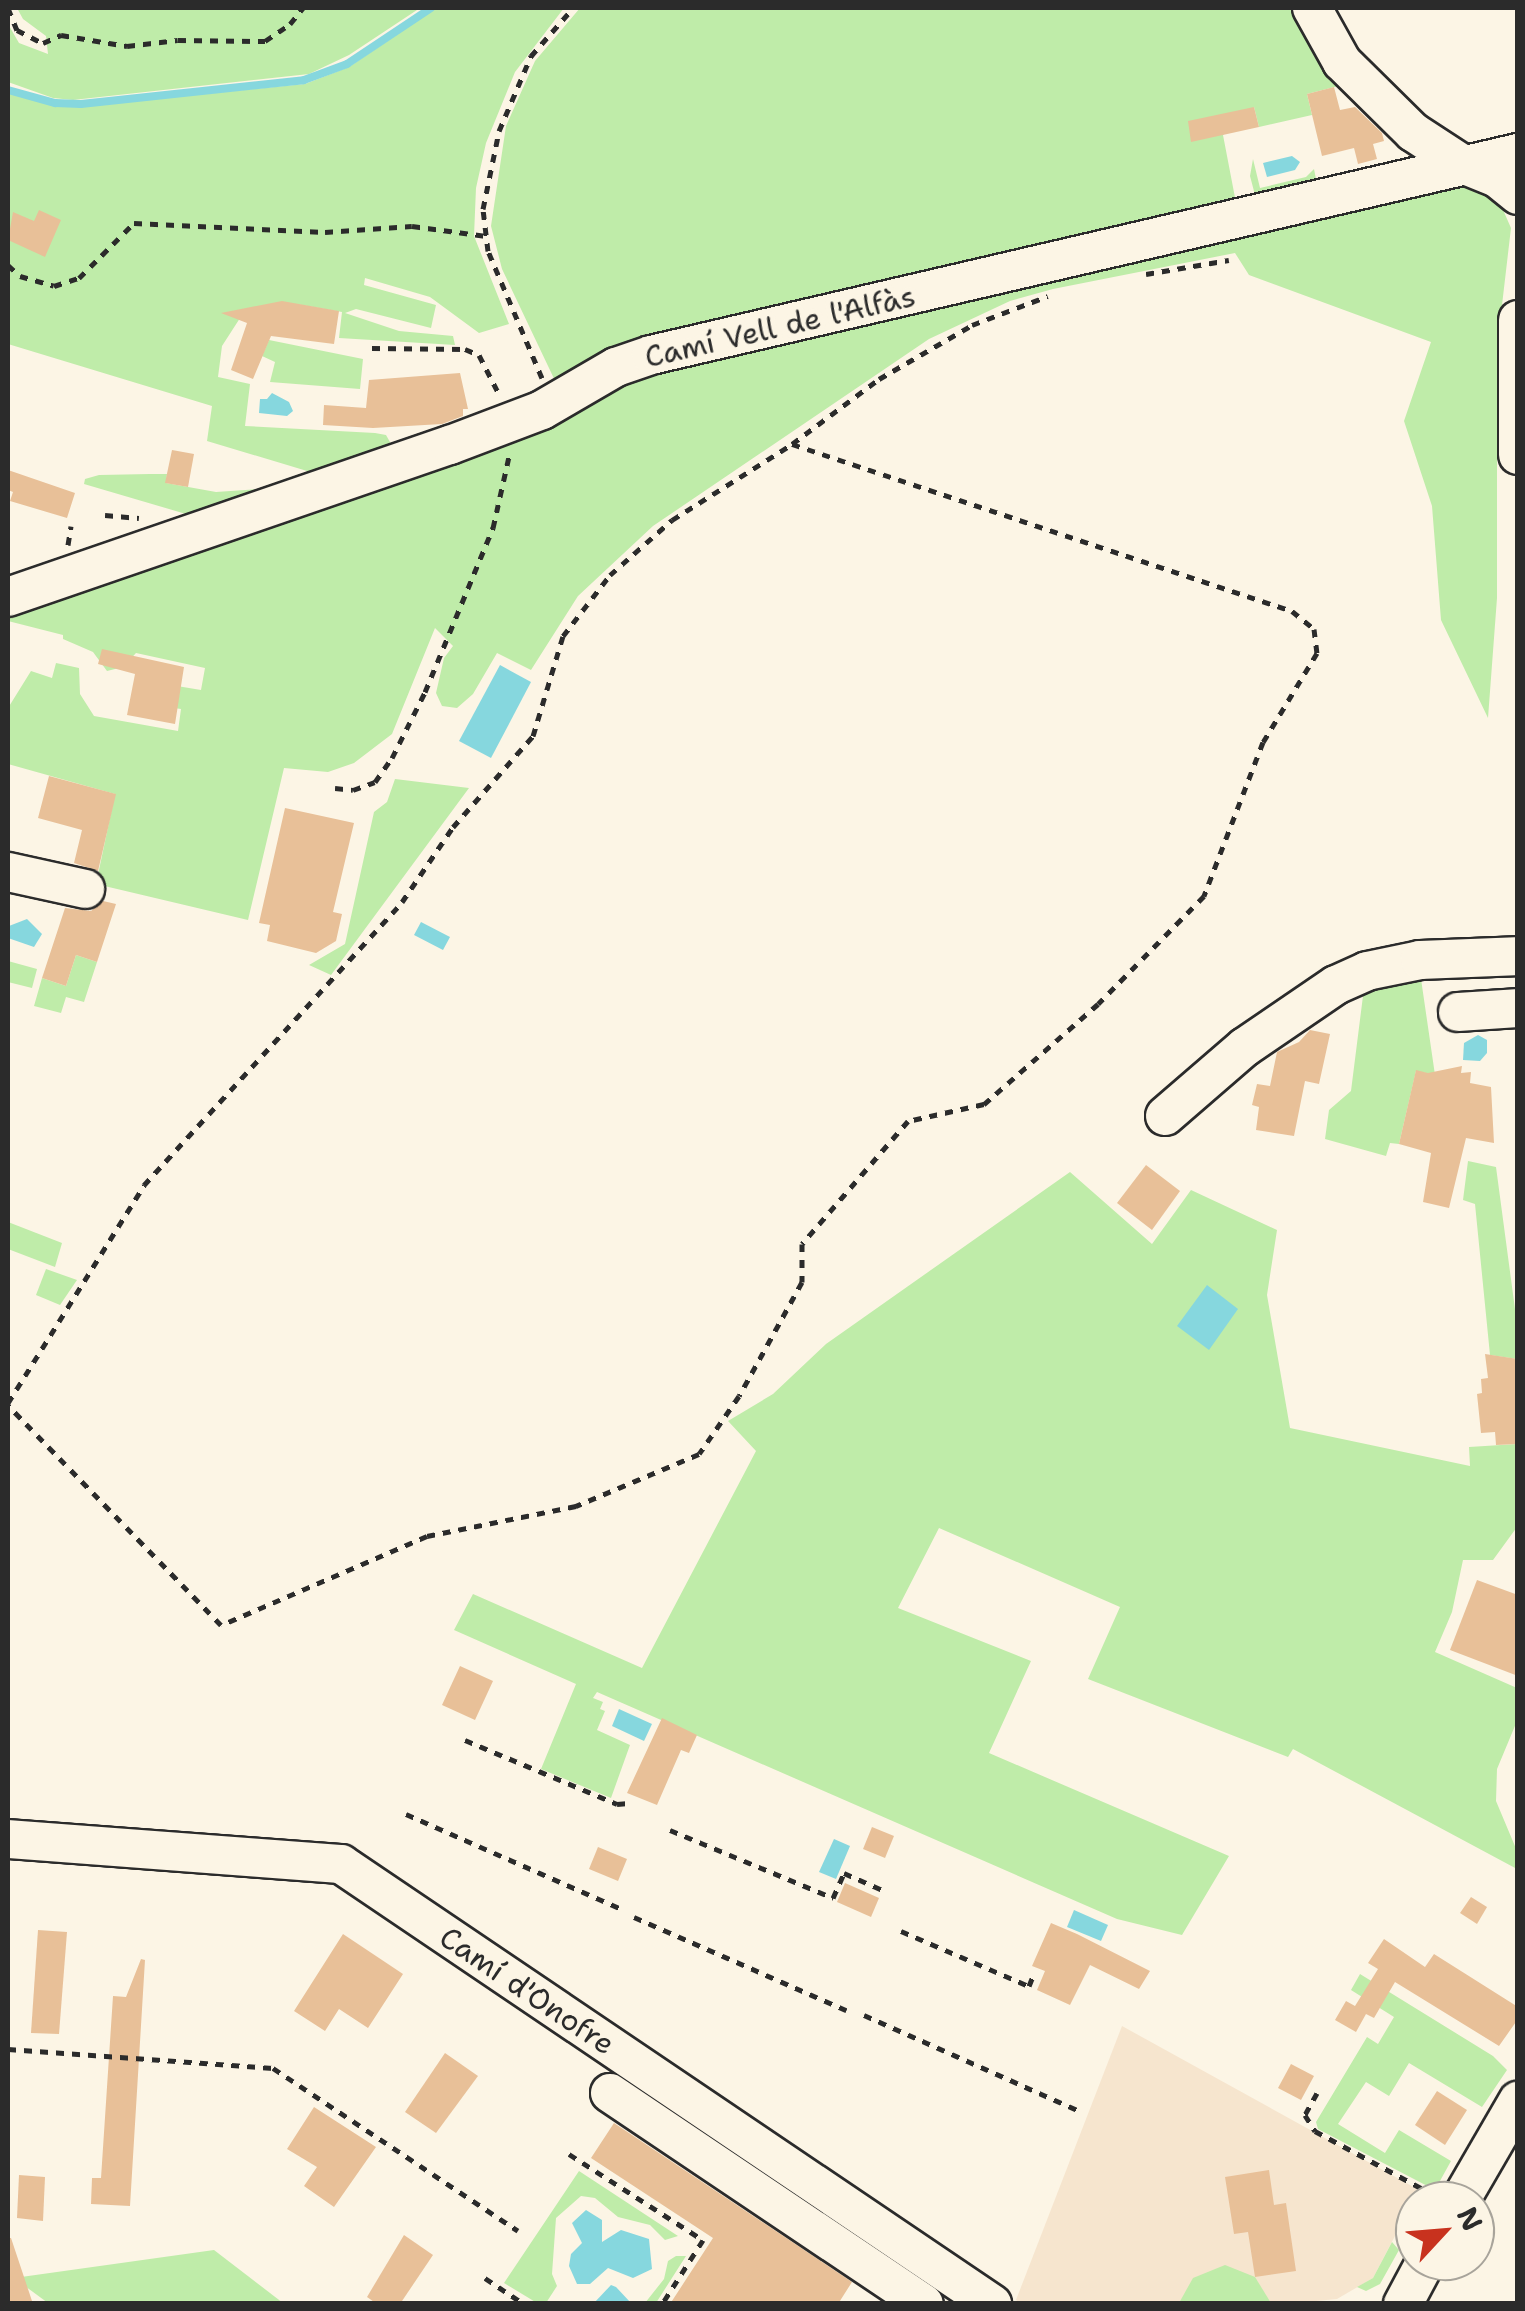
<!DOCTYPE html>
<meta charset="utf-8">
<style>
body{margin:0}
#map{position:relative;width:1525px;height:2311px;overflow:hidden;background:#fcf5e5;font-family:"Shantell Sans",sans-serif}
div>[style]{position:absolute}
.built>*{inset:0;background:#f6e5ce}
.green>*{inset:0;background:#bfeca9}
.water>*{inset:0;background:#86d7de}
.stream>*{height:8px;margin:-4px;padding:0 4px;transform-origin:4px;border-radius:4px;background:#86d7de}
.building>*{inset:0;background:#e8c098}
.path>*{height:5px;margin-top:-2.5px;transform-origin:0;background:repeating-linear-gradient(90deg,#2b2b2b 0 8px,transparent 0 16px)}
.roads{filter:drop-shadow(2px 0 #2b2b2b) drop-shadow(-2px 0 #2b2b2b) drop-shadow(0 2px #2b2b2b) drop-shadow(0 -2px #2b2b2b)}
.minor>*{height:38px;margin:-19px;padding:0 19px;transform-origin:19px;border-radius:19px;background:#fcf5e5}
span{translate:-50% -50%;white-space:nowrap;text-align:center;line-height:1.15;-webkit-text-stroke:10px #fcf5e5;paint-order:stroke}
.street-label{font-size:30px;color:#2b2b2b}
.frame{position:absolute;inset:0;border:10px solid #2b2b2b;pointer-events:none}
.north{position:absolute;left:1395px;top:2181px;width:100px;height:100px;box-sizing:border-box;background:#fcf5e5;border:2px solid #a8a49b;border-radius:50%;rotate:64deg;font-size:28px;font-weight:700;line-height:40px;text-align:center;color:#2b2b2b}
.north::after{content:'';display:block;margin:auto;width:35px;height:45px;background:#c8321e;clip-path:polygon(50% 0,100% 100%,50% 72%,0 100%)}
</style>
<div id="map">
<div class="built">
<div style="clip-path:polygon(1122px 2026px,1419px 2190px,1373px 2278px,1337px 2299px,1285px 2304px,1021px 2304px,1016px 2300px)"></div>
</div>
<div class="green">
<div style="clip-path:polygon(17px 8px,420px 8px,349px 55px,309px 74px,73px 100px,53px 98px,8px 82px,8px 24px,19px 43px,48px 54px,46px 36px,23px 19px)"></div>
<div style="clip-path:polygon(436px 8px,564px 8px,515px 72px,486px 143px,476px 188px,474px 236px,509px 324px,479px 333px,430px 297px,365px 278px,364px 285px,436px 305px,431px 328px,356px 309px,345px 313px,399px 331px,453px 336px,455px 345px,339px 338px,342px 312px,296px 304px,242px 315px,222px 346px,218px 377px,250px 384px,245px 426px,375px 433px,386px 435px,395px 451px,327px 477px,207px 441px,212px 406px,8px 344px,8px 92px,56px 106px,81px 106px,305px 84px,349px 67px)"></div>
<div style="clip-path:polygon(580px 8px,1291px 8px,1313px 45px,1350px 83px,1307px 94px,1312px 115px,1259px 127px,1254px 107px,1223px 135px,1237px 208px,558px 387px,502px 269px,491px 226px,506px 126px,535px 61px)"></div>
<div style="clip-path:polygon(1253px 159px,1260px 188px,1306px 177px,1314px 169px,1318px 189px,1255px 195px,1250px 176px)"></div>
<div style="clip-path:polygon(1460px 184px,1478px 187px,1500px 203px,1511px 228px,1497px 348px,1497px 598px,1488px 718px,1441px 620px,1432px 506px,1404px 421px,1431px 342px,1249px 275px,1235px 253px,1053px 289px,1010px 301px,929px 339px,653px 526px,578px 596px,531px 670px,497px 653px,473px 694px,457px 708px,442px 706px,436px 693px,444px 658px,453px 646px,435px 628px,392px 734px,354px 763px,328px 772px,284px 768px,248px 920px,96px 884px,115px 794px,8px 764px,8px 708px,31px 671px,52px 678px,56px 663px,79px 668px,80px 694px,94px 716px,178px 731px,181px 709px,174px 708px,177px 686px,201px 690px,205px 668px,136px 653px,123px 667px,107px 671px,93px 652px,63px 639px,63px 635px,8px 621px,8px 606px,541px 425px,639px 377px)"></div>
<div style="clip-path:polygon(269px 340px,363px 359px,360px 389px,270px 382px,275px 362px,262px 356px)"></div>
<div style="clip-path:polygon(150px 474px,167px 474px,166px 483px,216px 492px,276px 488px,187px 527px,186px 514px,84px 484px,85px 479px,99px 475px)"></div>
<div style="clip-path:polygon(395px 779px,469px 788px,331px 975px,309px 965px,345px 944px,374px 812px,387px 802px)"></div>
<div style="clip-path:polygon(76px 955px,97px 962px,84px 1002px,66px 997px,61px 1013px,34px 1006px,42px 978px,66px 986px)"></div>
<div style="clip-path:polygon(8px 961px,37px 969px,32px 988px,8px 982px)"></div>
<div style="clip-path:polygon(1420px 972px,1435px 1075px,1416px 1071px,1399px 1144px,1390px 1143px,1386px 1156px,1325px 1139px,1329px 1110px,1351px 1091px,1365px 980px)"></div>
<div style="clip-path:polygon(1468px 1161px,1496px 1167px,1517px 1324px,1517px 1359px,1490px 1355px,1475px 1204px,1463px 1200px)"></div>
<div style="clip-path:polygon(1070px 1172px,1152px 1244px,1191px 1190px,1277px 1230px,1267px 1295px,1290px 1428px,1470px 1466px,1469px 1447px,1517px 1444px,1517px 1527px,1493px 1560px,1463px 1560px,1452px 1612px,1435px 1652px,1517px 1688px,1517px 1721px,1497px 1769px,1496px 1801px,1517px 1851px,1517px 1869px,1293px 1749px,1288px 1757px,1088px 1679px,1120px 1607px,939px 1528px,898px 1608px,1031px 1661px,989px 1753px,1229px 1856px,1182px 1935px,1117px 1919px,597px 1692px,593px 1698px,603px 1702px,600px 1709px,605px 1711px,597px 1730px,630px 1745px,611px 1798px,541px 1769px,576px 1684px,454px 1630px,473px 1594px,642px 1668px,756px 1451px,728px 1421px,773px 1394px,826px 1344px)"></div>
<div style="clip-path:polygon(8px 1222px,62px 1243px,55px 1267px,8px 1249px)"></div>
<div style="clip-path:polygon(46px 1269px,77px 1280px,60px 1305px,36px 1295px)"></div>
<div style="clip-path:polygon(1360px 1974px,1493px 2056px,1507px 2070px,1482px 2107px,1409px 2063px,1389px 2096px,1366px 2082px,1338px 2124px,1385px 2153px,1399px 2130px,1451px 2161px,1435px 2190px,1318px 2129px,1316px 2122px,1367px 2037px,1378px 2044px,1394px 2017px,1351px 1990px)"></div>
<div style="clip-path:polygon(579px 2171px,678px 2236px,665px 2240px,650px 2225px,618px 2217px,595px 2198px,581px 2196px,556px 2218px,552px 2274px,557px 2286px,546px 2303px,537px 2303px,504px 2283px)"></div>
<div style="clip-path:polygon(1419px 2190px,1429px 2197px,1415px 2201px,1415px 2221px,1406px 2236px,1396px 2234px)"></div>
<div style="clip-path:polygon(1392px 2242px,1399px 2250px,1380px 2284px,1366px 2291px,1357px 2287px,1373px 2278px)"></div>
<div style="clip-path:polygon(214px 2250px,283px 2303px,48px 2303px,14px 2278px)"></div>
<div style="clip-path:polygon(676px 2256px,686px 2256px,656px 2303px,645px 2303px,664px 2279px,668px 2261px)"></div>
<div style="clip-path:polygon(1225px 2265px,1255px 2277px,1271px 2303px,1179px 2303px,1193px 2278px)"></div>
</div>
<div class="water">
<div style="clip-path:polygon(1292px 156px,1300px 162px,1295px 170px,1267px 177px,1263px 163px)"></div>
<div style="clip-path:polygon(272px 393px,289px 402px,293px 411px,287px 416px,259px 413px,260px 399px,267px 399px)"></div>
<div style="clip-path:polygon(500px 665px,531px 682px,491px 758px,459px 741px)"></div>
<div style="clip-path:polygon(27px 919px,42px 934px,34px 947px,8px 938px,9px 926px)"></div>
<div style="clip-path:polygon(421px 922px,450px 937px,443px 950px,414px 935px)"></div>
<div style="clip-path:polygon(1478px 1035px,1487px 1040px,1487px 1053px,1480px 1061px,1463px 1060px,1464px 1043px)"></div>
<div style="clip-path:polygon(1207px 1285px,1238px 1309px,1209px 1350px,1177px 1326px)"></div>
<div style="clip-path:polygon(619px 1709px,652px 1724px,644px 1741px,612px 1726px)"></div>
<div style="clip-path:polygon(834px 1839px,850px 1846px,836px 1879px,819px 1872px)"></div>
<div style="clip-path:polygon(1074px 1910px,1108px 1925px,1101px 1941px,1067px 1927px)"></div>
<div style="clip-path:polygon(586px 2210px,602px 2220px,602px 2242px,621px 2230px,649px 2239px,652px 2269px,633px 2278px,608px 2268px,590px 2284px,577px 2284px,569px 2266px,571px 2254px,582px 2243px,572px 2223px)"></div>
<div style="clip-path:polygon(611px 2285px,616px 2287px,631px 2303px,594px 2303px)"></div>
</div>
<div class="stream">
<div style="left:8px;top:90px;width:49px;rotate:15.5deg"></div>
<div style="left:55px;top:103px;width:26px;rotate:2deg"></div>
<div style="left:81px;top:104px;width:224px;rotate:-6.1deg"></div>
<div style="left:304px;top:80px;width:46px;rotate:-20.4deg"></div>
<div style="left:347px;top:64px;width:101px;rotate:-33.7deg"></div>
</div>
<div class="building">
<div style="clip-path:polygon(1334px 87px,1340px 110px,1355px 107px,1382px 133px,1384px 141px,1373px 144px,1377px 159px,1358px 164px,1354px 148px,1322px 156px,1307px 94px)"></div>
<div style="clip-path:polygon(1254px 107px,1259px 127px,1191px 142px,1188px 121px)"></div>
<div style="clip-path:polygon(39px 210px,61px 220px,45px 257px,8px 240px,13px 212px,34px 221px)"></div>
<div style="clip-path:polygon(282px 301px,339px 311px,334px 344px,271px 336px,253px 379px,231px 370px,247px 323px,221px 313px)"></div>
<div style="clip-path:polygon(460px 373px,468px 409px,463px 409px,463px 416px,442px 424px,373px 428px,323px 425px,324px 405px,366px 408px,369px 380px)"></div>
<div style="clip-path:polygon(172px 450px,194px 454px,188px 487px,165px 483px)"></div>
<div style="clip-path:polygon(8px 470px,75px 493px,67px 518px,10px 501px,13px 492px,8px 490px)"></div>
<div style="clip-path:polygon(102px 649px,184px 667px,175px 724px,127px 715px,135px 674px,98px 664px)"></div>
<div style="clip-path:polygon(49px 776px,116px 794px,98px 871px,74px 863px,82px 830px,38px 818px)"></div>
<div style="clip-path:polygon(285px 808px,354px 823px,333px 912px,342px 914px,336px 941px,316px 953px,267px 941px,270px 925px,259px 923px)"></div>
<div style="clip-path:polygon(103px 901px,116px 904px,97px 962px,76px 955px,66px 986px,42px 978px,65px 908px,91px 911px)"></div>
<div style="clip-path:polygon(1310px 1030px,1330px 1034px,1319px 1084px,1305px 1081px,1294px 1136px,1256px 1130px,1259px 1107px,1252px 1105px,1257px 1084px,1270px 1086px,1277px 1052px,1299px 1042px)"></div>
<div style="clip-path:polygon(1462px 1066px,1461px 1073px,1471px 1072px,1470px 1083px,1491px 1087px,1494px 1143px,1466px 1138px,1449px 1208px,1423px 1202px,1431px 1153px,1399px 1144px,1416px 1070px,1428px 1073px)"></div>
<div style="clip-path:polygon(1146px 1165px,1180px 1191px,1152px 1230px,1117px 1203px)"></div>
<div style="clip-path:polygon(1485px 1354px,1518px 1359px,1518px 1444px,1496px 1445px,1495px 1432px,1481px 1433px,1477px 1394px,1482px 1393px,1481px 1379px,1488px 1378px)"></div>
<div style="clip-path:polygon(1477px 1580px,1518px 1595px,1518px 1676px,1450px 1650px)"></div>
<div style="clip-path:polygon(460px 1666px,493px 1681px,475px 1720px,442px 1705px)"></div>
<div style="clip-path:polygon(662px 1718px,697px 1735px,689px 1753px,681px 1750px,657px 1805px,627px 1793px)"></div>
<div style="clip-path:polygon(872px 1827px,894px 1836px,885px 1858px,863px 1849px)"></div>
<div style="clip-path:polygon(598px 1847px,627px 1859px,618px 1881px,589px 1869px)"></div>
<div style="clip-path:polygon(845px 1883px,879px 1898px,871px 1917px,837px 1902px)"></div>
<div style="clip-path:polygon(1471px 1897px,1487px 1907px,1477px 1924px,1460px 1913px)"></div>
<div style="clip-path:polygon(1051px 1923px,1077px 1934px,1150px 1971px,1139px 1989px,1090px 1965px,1070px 2005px,1037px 1990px,1045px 1971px,1032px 1966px)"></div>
<div style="clip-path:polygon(38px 1930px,67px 1932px,59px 2034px,31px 2033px)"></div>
<div style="clip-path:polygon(343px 1934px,403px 1974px,368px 2028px,339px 2009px,325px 2031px,294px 2011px)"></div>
<div style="clip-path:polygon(1384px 1939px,1425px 1967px,1434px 1954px,1518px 2007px,1518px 2019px,1499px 2046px,1395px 1982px,1374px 2018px,1366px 2014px,1356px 2032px,1335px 2020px,1346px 2001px,1355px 2006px,1378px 1969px,1368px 1963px)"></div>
<div style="clip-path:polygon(141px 1959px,145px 1960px,130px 2206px,91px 2204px,92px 2178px,101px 2178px,113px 1996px,126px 1997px)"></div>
<div style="clip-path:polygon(445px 2053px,478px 2076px,436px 2133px,405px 2112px)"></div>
<div style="clip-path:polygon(1291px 2064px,1314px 2076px,1301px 2100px,1278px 2088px)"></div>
<div style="clip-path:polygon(1437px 2091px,1467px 2110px,1445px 2145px,1415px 2125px)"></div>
<div style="clip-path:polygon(314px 2107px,376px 2147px,334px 2207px,304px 2186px,317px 2167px,287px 2149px)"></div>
<div style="clip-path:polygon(614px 2123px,852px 2282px,838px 2304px,670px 2304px,713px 2238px,591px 2158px)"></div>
<div style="clip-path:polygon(1269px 2170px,1274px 2205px,1286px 2203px,1296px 2271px,1255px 2277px,1248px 2232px,1234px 2234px,1225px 2177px)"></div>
<div style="clip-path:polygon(19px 2175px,45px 2177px,43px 2221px,17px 2218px)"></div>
<div style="clip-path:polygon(404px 2235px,433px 2255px,400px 2304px,377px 2304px,367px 2297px)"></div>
<div style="clip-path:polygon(8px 2238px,11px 2238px,33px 2304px,8px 2304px)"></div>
</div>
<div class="path">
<div style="left:8px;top:8px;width:24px;rotate:68deg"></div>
<div style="left:17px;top:30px;width:29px;rotate:27deg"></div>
<div style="left:43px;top:43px;width:20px;rotate:-24deg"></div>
<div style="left:61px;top:35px;width:67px;rotate:9.5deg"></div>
<div style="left:127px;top:46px;width:51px;rotate:-6.7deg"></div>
<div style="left:178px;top:40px;width:87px;rotate:0.7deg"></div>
<div style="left:265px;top:41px;width:30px;rotate:-34deg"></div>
<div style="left:290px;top:24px;width:21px;rotate:-51deg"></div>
<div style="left:8px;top:265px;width:16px;rotate:43deg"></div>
<div style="left:20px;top:276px;width:35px;rotate:16deg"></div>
<div style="left:54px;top:286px;width:26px;rotate:-18deg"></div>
<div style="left:79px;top:278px;width:78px;rotate:-45deg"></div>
<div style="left:134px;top:223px;width:191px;rotate:2.7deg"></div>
<div style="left:325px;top:232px;width:87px;rotate:-3.9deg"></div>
<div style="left:412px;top:226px;width:75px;rotate:7.7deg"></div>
<div style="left:1146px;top:274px;width:84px;rotate:-9.6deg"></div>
<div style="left:372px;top:348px;width:93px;rotate:0.6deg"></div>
<div style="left:465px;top:349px;width:15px;rotate:23deg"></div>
<div style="left:479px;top:355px;width:44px;rotate:62.9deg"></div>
<div style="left:542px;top:378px;width:138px;rotate:-113deg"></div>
<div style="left:488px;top:251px;width:42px;rotate:-96.8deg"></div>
<div style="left:483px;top:209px;width:80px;rotate:-78.4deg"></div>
<div style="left:499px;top:131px;width:82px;rotate:-66.9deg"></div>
<div style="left:531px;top:56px;width:64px;rotate:-48.8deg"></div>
<div style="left:792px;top:444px;width:109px;rotate:-36.8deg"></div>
<div style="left:879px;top:379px;width:108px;rotate:-30.1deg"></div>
<div style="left:972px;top:325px;width:81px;rotate:-20.9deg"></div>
<div style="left:105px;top:515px;width:34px;rotate:5deg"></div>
<div style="left:68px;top:545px;width:19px;rotate:-81deg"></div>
<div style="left:335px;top:788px;width:18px;rotate:6deg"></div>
<div style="left:353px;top:790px;width:23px;rotate:-20deg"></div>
<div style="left:375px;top:782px;width:29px;rotate:-55deg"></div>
<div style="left:392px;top:758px;width:74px;rotate:-63.4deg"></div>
<div style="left:425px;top:692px;width:178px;rotate:-67.5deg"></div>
<div style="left:493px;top:528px;width:78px;rotate:-77.4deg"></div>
<div style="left:8px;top:1403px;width:257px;rotate:-58deg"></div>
<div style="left:144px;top:1185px;width:383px;rotate:-47.6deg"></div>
<div style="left:402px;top:902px;width:91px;rotate:-55.8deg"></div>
<div style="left:453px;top:827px;width:121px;rotate:-48.7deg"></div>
<div style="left:533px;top:736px;width:104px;rotate:-73.3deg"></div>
<div style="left:563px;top:636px;width:77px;rotate:-52.4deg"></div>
<div style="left:610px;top:575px;width:83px;rotate:-41.6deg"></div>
<div style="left:672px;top:520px;width:142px;rotate:-32.3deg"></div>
<div style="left:792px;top:444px;width:527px;rotate:18.47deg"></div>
<div style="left:1292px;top:611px;width:28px;rotate:39deg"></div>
<div style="left:1314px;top:629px;width:24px;rotate:83deg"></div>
<div style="left:1317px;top:653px;width:104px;rotate:121.2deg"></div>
<div style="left:1263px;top:742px;width:165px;rotate:111deg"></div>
<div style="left:1204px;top:896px;width:151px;rotate:134.5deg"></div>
<div style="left:1098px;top:1004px;width:152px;rotate:138.7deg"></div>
<div style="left:984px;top:1104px;width:78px;rotate:167.4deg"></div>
<div style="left:908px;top:1121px;width:162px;rotate:130.8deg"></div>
<div style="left:802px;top:1244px;width:38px;rotate:90deg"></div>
<div style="left:802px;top:1282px;width:130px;rotate:118.9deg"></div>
<div style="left:739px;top:1396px;width:70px;rotate:124.6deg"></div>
<div style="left:699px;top:1454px;width:134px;rotate:157.1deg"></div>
<div style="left:576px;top:1506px;width:152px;rotate:168.6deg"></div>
<div style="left:427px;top:1536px;width:224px;rotate:156.6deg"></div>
<div style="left:221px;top:1625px;width:306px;rotate:-134.1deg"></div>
<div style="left:465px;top:1740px;width:165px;rotate:22.8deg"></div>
<div style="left:617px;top:1804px;width:12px;rotate:-5deg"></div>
<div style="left:406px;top:1814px;width:235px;rotate:23.8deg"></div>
<div style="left:670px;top:1830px;width:177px;rotate:22.6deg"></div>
<div style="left:833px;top:1898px;width:27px;rotate:-66deg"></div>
<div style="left:844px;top:1873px;width:47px;rotate:23.8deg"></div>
<div style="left:634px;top:1917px;width:232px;rotate:23.7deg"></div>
<div style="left:901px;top:1931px;width:139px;rotate:23.3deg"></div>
<div style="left:1029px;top:1986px;width:11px;rotate:-68deg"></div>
<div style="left:864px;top:2015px;width:236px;rotate:24deg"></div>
<div style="left:8px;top:2049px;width:266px;rotate:4.1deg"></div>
<div style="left:273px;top:2068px;width:294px;rotate:33.6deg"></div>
<div style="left:1317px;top:2093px;width:25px;rotate:119deg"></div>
<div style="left:1305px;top:2115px;width:19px;rotate:58deg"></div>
<div style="left:1315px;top:2131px;width:133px;rotate:28.3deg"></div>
<div style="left:569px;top:2154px;width:159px;rotate:32.7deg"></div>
<div style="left:703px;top:2240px;width:76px;rotate:122.6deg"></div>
<div style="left:485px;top:2278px;width:47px;rotate:33.7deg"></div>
</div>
<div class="roads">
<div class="minor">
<div style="left:1312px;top:8px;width:62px;rotate:60.9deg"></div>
<div style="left:1342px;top:62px;width:100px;rotate:44.6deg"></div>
<div style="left:1413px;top:132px;width:59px;rotate:33.1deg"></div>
<div style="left:1462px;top:164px;width:38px;rotate:22deg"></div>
<div style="left:1497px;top:178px;width:27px;rotate:39deg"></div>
<div style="left:1518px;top:320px;width:135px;rotate:90deg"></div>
<div style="left:8px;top:597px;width:467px;rotate:-19deg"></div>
<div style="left:450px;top:445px;width:98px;rotate:-20.8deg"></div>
<div style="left:542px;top:410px;width:86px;rotate:-30.2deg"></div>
<div style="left:616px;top:367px;width:37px;rotate:-19deg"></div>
<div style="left:651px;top:355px;width:890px;rotate:-13.12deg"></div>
<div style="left:8px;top:872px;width:79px;rotate:12.4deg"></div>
<div style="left:1458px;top:1012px;width:60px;rotate:-3.8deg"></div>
<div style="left:1165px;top:1116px;width:106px;rotate:-40.8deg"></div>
<div style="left:1245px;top:1047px;width:110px;rotate:-34.3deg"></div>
<div style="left:1336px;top:985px;width:34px;rotate:-24deg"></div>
<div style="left:1367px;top:971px;width:54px;rotate:-11.7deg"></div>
<div style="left:1420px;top:960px;width:98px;rotate:-2.3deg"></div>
<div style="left:8px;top:1839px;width:334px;rotate:4.3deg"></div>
<div style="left:341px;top:1864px;width:786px;rotate:34.05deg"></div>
<div style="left:610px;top:2093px;width:378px;rotate:33.9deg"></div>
<div style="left:1460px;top:2201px;width:116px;rotate:-59.9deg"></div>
<div style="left:1403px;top:2304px;width:49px;rotate:-61.9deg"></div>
</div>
</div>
<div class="street-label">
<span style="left:780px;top:327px;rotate:-13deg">Camí Vell de l'Alfàs</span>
<span style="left:527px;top:1991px;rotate:34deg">Camí d'Onofre</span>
</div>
<div class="frame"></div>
<div class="north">N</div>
</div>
